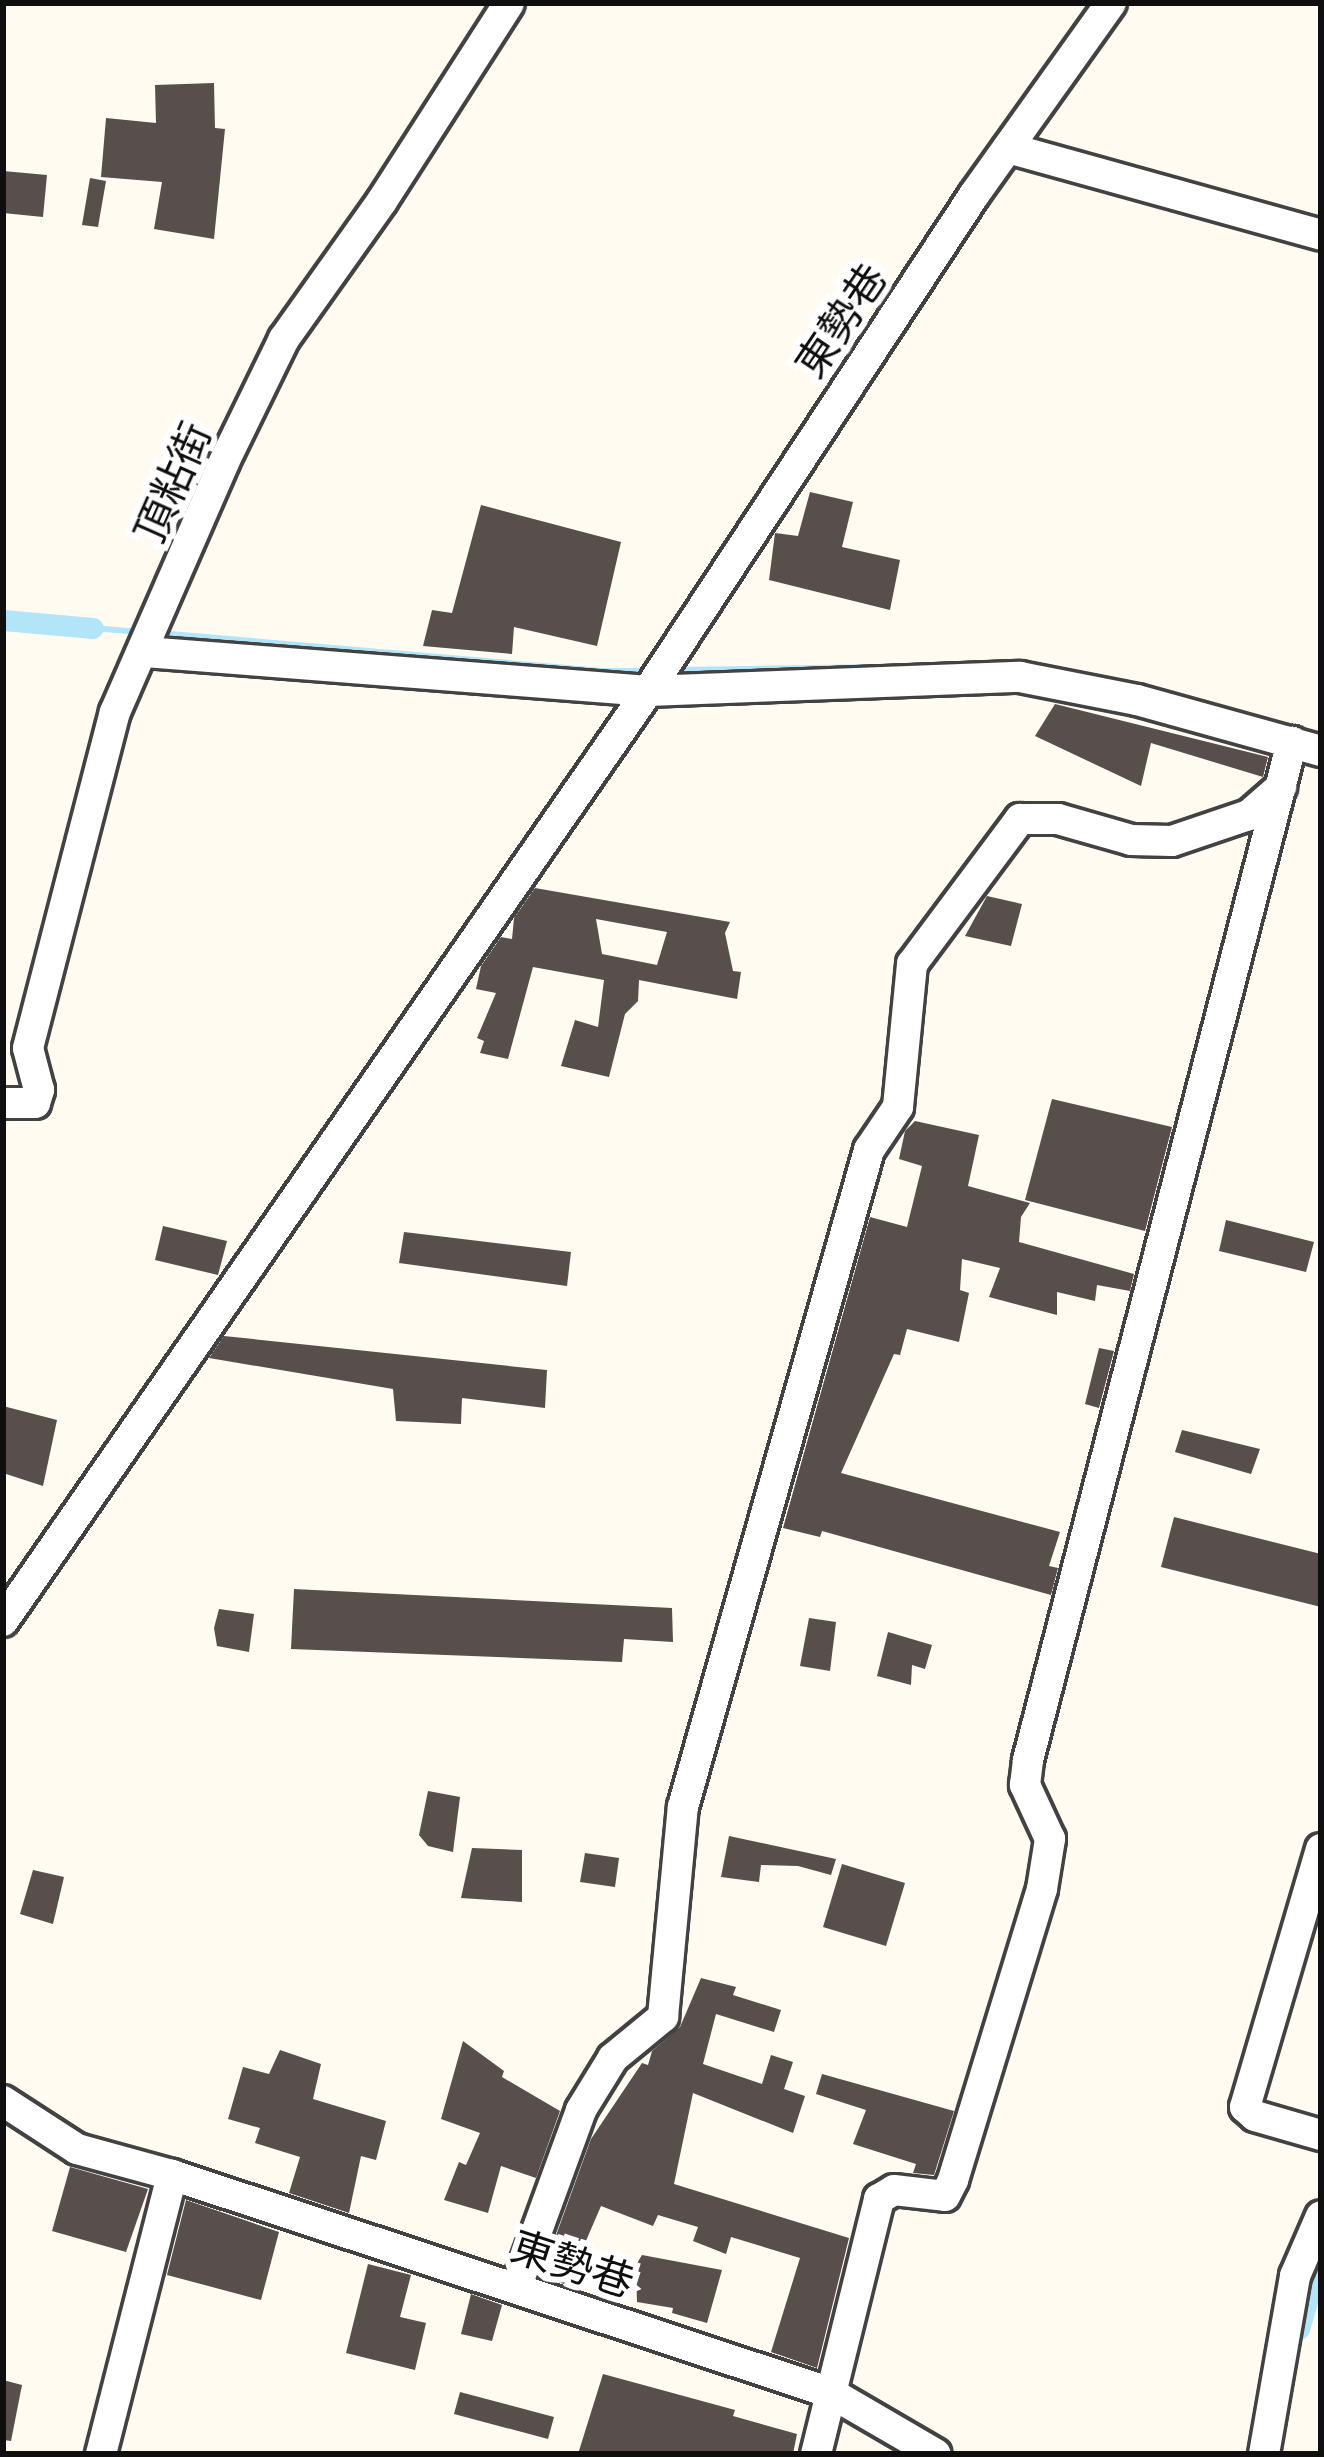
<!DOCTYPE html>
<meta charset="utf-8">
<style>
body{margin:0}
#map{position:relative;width:1324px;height:2457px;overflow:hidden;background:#fffbf1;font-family:"PT Serif","Noto Sans TC",serif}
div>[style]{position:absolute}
.stream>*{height:6px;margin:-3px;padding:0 3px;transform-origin:3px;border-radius:3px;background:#b3e5f9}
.canal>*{height:21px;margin:-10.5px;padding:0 10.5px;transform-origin:10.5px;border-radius:10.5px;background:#b3e5f9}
.building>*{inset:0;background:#584e4b}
.roads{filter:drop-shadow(3px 0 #424242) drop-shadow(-3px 0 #424242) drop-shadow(0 3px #424242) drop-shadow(0 -3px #424242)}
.minor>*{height:30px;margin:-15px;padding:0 15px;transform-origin:15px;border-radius:15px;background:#fff}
span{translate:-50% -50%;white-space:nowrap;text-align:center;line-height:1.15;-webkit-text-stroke:12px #fff;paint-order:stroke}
.street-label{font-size:42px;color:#0f0f0f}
.frame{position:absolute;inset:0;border:6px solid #0f0f0f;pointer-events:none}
</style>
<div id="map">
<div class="stream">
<div style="left:93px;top:628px;width:47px;rotate:4.9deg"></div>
<div style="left:159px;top:633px;width:445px;rotate:4.9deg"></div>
<div style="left:602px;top:671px;width:46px"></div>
<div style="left:673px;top:670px;width:209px;rotate:-0.8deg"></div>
</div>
<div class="canal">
<div style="left:3px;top:620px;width:90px;rotate:5.1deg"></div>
<div style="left:1299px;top:2329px;width:78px;rotate:-73.7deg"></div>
</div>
<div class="building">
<div style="clip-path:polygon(214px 83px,215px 128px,225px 129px,214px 239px,154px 229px,162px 182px,101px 177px,106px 118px,156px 123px,155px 85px)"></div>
<div style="clip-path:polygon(3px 171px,47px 175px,43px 217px,3px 213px)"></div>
<div style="clip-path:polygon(90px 178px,106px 181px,98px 227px,82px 225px)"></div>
<div style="clip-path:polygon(810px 492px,853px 502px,842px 547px,900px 560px,890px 610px,769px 580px,775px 533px,798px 536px)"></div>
<div style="clip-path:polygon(481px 505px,621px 542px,597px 646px,514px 627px,512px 654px,423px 646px,432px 610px,452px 613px)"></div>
<div style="clip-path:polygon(1055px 704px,1268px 757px,1263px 777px,1151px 743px,1141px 786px,1035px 736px)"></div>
<div style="clip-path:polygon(evenodd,535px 888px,730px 922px,725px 933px,733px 971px,741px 972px,737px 999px,639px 980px,638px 1001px,625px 1014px,609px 1077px,561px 1066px,575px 1020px,598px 1027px,604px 980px,533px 967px,508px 1059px,480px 1053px,484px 1041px,477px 1038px,496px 993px,476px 989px,481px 966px,501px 937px,512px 939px,514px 918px,535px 888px,596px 919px,667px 932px,657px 965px,602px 954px,596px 919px)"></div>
<div style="clip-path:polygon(987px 896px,1022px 904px,1011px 946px,965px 936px)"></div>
<div style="clip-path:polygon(1052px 1099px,1172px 1127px,1145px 1231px,1025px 1200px)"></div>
<div style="clip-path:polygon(915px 1121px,979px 1135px,968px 1186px,1030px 1203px,1021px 1217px,1019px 1242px,1134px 1274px,1130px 1291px,1097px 1285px,1095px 1301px,1057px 1292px,1057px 1315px,989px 1297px,1000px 1268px,962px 1259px,960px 1290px,969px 1293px,959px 1342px,907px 1329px,900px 1355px,894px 1354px,841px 1473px,1060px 1532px,1049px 1566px,1058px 1568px,1051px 1595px,822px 1531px,820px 1537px,783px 1528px,870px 1217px,907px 1227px,922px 1166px,899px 1159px,905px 1131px)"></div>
<div style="clip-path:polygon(1226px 1220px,1314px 1242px,1306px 1272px,1219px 1251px)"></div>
<div style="clip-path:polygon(163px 1226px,227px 1241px,218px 1275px,155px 1260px)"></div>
<div style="clip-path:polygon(404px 1232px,571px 1252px,567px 1286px,399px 1263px)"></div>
<div style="clip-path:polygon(224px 1336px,547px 1370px,545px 1408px,462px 1398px,461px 1424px,396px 1421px,393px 1389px,209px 1358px)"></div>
<div style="clip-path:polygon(1099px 1348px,1114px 1351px,1099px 1408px,1085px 1404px)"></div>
<div style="clip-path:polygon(3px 1406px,57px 1420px,43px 1486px,3px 1473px)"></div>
<div style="clip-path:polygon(1182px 1430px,1260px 1449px,1251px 1474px,1175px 1452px)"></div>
<div style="clip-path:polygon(1174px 1517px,1321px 1554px,1321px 1607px,1161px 1567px)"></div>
<div style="clip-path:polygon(294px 1589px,672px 1608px,673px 1642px,624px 1639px,622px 1662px,291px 1649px)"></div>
<div style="clip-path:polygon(219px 1609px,254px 1614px,249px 1652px,217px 1646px,214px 1628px)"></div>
<div style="clip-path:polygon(809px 1618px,836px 1622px,830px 1671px,800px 1666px)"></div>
<div style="clip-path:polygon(888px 1632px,932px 1645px,925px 1669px,912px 1665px,911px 1685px,877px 1676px)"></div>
<div style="clip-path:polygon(428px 1791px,460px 1797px,453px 1852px,428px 1846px,419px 1835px)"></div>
<div style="clip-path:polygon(729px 1836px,836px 1859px,831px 1875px,798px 1866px,761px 1865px,759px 1882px,721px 1877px)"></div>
<div style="clip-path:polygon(472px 1848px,522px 1850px,522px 1902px,461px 1898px)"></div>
<div style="clip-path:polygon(585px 1853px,619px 1858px,615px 1887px,580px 1882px)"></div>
<div style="clip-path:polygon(842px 1864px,905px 1883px,886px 1946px,823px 1927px)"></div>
<div style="clip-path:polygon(33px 1870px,64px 1877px,53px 1924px,20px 1914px)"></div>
<div style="clip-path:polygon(701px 1978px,736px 1987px,733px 1995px,781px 2010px,774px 2032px,716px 2014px,703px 2064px,762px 2084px,771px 2055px,793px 2062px,784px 2089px,805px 2096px,793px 2133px,693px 2093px,674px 2184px,849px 2238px,817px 2368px,771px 2352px,800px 2258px,731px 2237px,726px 2254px,693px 2241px,698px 2227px,658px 2215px,653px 2226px,601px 2206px,567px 2285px,549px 2279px,554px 2266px,546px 2263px,591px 2139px,642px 2063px,648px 2065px,652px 2051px,680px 2027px)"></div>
<div style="clip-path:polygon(463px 2041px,504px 2071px,502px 2077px,560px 2111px,536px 2178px,501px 2166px,488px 2213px,444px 2200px,459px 2162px,466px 2165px,480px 2133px,441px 2119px)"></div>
<div style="clip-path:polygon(280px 2050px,321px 2064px,313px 2099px,386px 2121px,376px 2160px,361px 2156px,349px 2213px,289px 2193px,300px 2157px,255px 2143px,260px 2128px,228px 2119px,243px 2067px,269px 2074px)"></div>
<div style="clip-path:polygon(822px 2074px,954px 2111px,934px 2175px,913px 2173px,916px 2164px,853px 2144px,866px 2110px,816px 2094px)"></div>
<div style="clip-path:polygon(70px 2167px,148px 2189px,126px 2252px,52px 2231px)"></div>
<div style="clip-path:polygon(186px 2200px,279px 2232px,261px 2300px,167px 2275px)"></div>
<div style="clip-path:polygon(642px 2255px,722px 2270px,707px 2323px,672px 2313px,673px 2308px,637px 2302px,636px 2265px)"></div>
<div style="clip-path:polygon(368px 2264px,411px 2275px,400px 2317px,426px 2323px,415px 2370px,346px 2353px)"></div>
<div style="clip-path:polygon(471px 2294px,502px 2305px,492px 2341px,461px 2334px)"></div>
<div style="clip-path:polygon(603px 2374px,735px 2410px,733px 2416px,797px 2434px,793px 2454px,578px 2454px)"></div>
<div style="clip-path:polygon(3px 2380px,22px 2385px,11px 2441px,3px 2440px)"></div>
<div style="clip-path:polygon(460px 2392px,554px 2417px,548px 2439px,454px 2414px)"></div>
</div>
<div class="roads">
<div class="minor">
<div style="left:1008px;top:148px;width:325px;rotate:15.5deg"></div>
<div style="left:145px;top:652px;width:505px;rotate:4.43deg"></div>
<div style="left:648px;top:691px;width:372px;rotate:-2.2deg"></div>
<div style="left:1020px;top:677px;width:119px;rotate:11.1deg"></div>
<div style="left:1137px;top:700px;width:191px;rotate:15.5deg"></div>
<div style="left:3px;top:1103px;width:32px"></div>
<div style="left:35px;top:1103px;width:14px;rotate:-73deg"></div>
<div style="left:39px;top:1090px;width:43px;rotate:-104.7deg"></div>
<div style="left:28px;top:1048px;width:347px;rotate:-75.5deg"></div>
<div style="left:115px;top:712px;width:273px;rotate:-66.4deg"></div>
<div style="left:224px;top:462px;width:137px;rotate:-64deg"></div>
<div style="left:284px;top:339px;width:169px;rotate:-54.6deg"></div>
<div style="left:382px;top:201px;width:235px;rotate:-57.3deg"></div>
<div style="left:3px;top:1621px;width:1132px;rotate:-55.26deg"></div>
<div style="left:648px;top:691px;width:594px;rotate:-56.68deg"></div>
<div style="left:974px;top:195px;width:236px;rotate:-54.5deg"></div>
<div style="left:1321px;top:1849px;width:269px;rotate:106.4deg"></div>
<div style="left:1245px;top:2107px;width:13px;rotate:42deg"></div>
<div style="left:1255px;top:2116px;width:69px;rotate:16.1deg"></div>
<div style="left:3px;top:2101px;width:88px;rotate:33deg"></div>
<div style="left:77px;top:2149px;width:98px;rotate:15.3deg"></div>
<div style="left:172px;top:2175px;width:694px;rotate:18.3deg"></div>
<div style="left:831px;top:2393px;width:121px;rotate:30.2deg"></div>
<div style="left:516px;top:2288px;width:189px;rotate:-69.9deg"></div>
<div style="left:581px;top:2110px;width:61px;rotate:-58.4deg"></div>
<div style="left:613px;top:2058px;width:65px;rotate:-39.4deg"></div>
<div style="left:663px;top:2017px;width:211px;rotate:-84.6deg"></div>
<div style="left:683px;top:1807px;width:683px;rotate:-74.19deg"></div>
<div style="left:869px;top:1150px;width:52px;rotate:-56deg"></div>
<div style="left:898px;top:1107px;width:144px;rotate:-84.4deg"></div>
<div style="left:912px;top:964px;width:181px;rotate:-53.3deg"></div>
<div style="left:1020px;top:819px;width:38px"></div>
<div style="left:1058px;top:819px;width:76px;rotate:16deg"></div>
<div style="left:1131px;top:840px;width:41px;rotate:1.4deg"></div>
<div style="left:1172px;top:841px;width:81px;rotate:-18.7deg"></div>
<div style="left:1249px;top:815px;width:43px;rotate:-41.2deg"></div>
<div style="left:101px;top:2454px;width:288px;rotate:-75.7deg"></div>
<div style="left:816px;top:2454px;width:263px;rotate:-76.1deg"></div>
<div style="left:879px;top:2199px;width:17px;rotate:-31deg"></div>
<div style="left:894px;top:2190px;width:51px;rotate:6.7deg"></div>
<div style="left:945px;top:2196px;width:18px;rotate:-63deg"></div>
<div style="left:953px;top:2180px;width:304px;rotate:-73deg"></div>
<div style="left:1042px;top:1889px;width:51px;rotate:-80.9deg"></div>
<div style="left:1050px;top:1839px;width:60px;rotate:-114.8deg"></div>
<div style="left:1025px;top:1785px;width:25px;rotate:-83deg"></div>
<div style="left:1028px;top:1760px;width:1052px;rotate:-75.46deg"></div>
<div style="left:1264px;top:2454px;width:181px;rotate:-80.1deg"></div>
<div style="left:1295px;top:2276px;width:65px;rotate:-66.6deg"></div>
</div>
</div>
<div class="street-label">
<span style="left:840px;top:320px;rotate:-56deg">東勢巷</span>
<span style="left:172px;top:482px;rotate:-66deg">頂粘街</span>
<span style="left:573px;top:2263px;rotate:18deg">東勢巷</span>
</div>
<div class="frame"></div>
</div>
